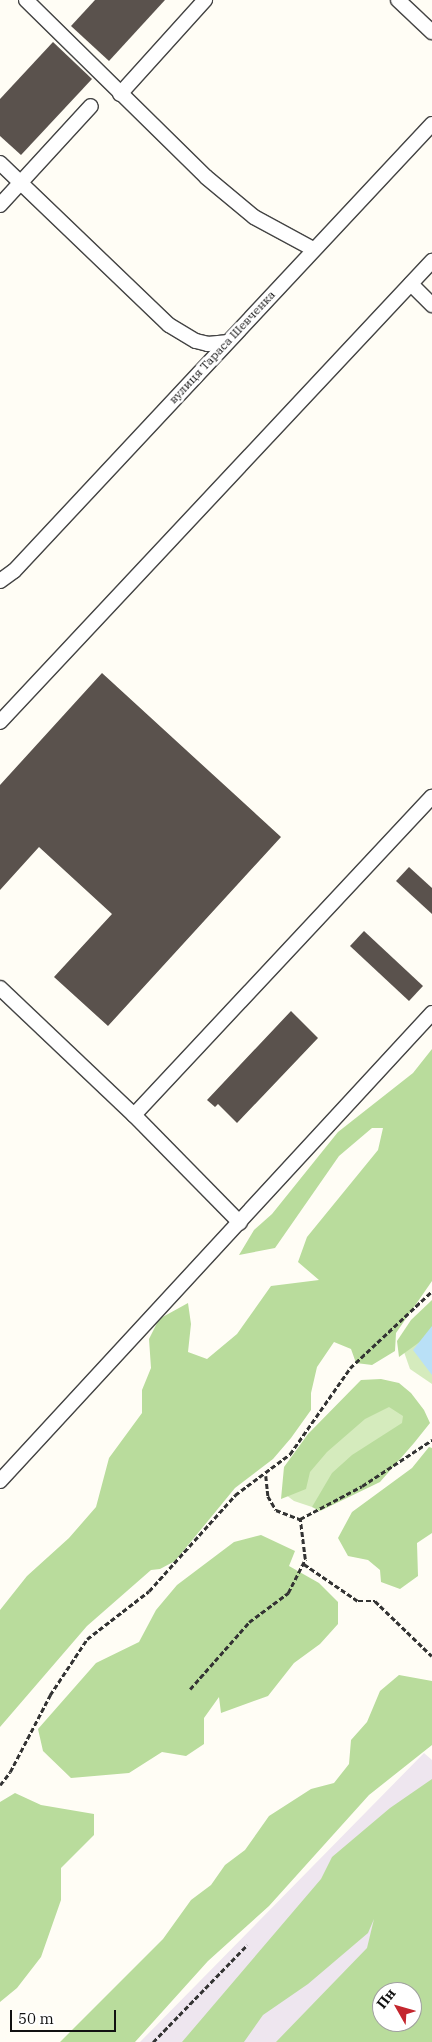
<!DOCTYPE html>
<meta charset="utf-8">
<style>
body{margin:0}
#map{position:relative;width:432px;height:2042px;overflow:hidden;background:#fffdf5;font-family:"IBM Plex Serif",serif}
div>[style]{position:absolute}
.industrial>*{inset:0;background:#eee6ef}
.green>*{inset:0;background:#d5ebbd}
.forest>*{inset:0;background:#b9dc9c}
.water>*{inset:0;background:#b9e0f7}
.building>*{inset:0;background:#5a524d}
.path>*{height:2.5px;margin-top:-1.25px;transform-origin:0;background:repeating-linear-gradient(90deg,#333 0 5px,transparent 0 7.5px)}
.roads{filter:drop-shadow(1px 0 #444) drop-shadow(-1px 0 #444) drop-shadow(0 1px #444) drop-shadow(0 -1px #444)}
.minor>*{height:14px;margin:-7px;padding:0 7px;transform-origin:7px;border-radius:7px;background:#fff}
span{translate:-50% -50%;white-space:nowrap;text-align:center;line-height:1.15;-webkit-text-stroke:5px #fff;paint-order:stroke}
.street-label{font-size:12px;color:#111}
.north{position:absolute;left:372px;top:1982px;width:50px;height:50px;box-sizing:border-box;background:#fff;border:1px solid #a0a0a0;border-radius:50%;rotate:308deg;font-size:14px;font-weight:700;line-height:20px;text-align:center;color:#111}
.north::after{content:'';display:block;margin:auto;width:18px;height:22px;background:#c4262e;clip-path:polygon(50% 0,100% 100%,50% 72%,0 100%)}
.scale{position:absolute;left:10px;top:2010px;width:106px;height:22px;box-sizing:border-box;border:2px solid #111;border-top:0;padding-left:6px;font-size:15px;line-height:18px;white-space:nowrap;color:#111;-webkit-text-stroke:4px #fff;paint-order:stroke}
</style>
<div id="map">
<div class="industrial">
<div style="clip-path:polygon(evenodd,424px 1753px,432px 1760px,432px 2042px,140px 2042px,424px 1753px,382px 1992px,412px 1992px,412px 2022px,382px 2022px,382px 1992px)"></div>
</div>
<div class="green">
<div style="clip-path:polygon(432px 1310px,432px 1384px,410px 1369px,404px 1352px)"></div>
<div style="clip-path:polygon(371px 1392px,421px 1418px,325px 1501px,312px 1507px,294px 1501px,282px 1492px)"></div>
</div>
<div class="forest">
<div style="clip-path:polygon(432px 1049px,432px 1281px,396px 1333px,395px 1351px,372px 1365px,356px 1363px,351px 1349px,334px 1342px,317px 1367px,311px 1393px,311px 1410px,291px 1438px,273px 1459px,235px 1488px,175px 1561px,160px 1569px,151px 1570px,87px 1626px,0 1727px,0 1610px,27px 1576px,69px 1538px,96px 1507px,109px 1458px,142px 1413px,142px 1390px,151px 1368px,149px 1339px,159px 1319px,188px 1303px,191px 1324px,188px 1352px,207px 1359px,237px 1334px,271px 1286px,319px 1280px,298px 1262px,307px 1237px,378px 1150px,383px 1128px,372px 1128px,339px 1156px,275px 1248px,239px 1255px,254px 1230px,272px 1214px,338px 1132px,413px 1073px)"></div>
<div style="clip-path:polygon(432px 1300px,432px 1328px,421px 1341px,399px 1357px,397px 1341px,411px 1320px)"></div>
<div style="clip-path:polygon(381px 1379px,399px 1383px,411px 1393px,424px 1410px,430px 1423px,414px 1443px,380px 1482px,320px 1511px,312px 1507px,332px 1473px,352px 1455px,402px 1423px,403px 1416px,389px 1407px,365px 1419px,327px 1452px,310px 1472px,306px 1489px,281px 1499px,284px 1467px,308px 1434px,361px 1380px)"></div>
<div style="clip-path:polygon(429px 1447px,432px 1448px,432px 1533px,417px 1543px,418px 1576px,400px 1589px,381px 1582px,380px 1570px,368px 1560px,348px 1556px,338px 1538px,352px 1512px,412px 1468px)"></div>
<div style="clip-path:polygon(261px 1535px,295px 1551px,289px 1566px,319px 1583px,338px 1602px,338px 1624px,320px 1644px,294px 1663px,268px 1696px,221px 1713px,219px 1697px,204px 1718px,204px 1744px,186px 1756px,162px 1752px,129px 1773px,71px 1778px,43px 1751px,38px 1729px,96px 1663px,139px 1642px,156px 1610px,177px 1585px,234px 1542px)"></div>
<div style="clip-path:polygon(399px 1675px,432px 1681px,432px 1745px,369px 1795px,269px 1906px,208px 1961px,135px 2042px,60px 2042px,163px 1939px,191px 1900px,211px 1885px,225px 1865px,245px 1850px,269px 1816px,311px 1789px,334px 1783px,349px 1764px,351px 1740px,367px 1722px,380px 1691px)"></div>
<div style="clip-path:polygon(evenodd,432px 1779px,432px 2042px,276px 2042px,367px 1948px,374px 1919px,368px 1933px,308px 1984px,263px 2015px,244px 2042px,182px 2042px,321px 1879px,332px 1857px,390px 1808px,432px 1779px,382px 1992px,412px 1992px,412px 2022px,382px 2022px,382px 1992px)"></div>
<div style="clip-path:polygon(15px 1793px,41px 1805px,94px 1814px,94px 1835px,61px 1868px,61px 1900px,41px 1957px,17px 1988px,0 2002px,0 1802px)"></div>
</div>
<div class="water">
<div style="clip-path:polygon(432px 1326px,432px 1375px,413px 1350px)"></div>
</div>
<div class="building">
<div style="clip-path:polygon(95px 0,165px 0,109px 61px,71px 26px)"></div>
<div style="clip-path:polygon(53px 42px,92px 79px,21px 155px,0 136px,0 99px)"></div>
<div style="clip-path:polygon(102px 673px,281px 837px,108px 1026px,54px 977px,112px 914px,39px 847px,0 890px,0 785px)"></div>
<div style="clip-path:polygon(409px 867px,432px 888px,432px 914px,396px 881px)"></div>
<div style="clip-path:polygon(364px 931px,423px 986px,409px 1001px,350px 946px)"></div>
<div style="clip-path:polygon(291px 1011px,318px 1038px,237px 1123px,218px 1104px,215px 1107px,207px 1100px)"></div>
</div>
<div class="path">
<div style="left:266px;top:1476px;width:20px;rotate:84deg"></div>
<div style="left:268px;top:1496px;width:16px;rotate:60deg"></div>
<div style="left:276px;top:1510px;width:26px;rotate:21deg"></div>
<div style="left:300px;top:1519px;width:70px;rotate:-28deg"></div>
<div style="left:362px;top:1486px;width:84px;rotate:-33.3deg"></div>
<div style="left:304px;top:1564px;width:65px;rotate:34.4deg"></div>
<div style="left:358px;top:1601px;width:17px"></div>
<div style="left:375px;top:1601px;width:79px;rotate:44deg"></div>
<div style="left:190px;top:1689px;width:89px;rotate:-48.6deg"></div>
<div style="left:249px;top:1622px;width:49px;rotate:-36.6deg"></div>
<div style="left:288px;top:1593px;width:38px;rotate:-63deg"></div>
<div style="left:305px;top:1559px;width:40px;rotate:-97.1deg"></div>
<div style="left:0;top:1785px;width:16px;rotate:-52deg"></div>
<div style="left:10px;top:1772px;width:87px;rotate:-62.5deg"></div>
<div style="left:50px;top:1695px;width:67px;rotate:-56.5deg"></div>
<div style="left:87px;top:1639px;width:78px;rotate:-37.7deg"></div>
<div style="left:149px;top:1591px;width:129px;rotate:-48.1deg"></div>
<div style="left:235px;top:1495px;width:69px;rotate:-36.7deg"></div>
<div style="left:290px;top:1454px;width:105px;rotate:-55.1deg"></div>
<div style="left:350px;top:1368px;width:112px;rotate:-43.2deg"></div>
<div style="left:153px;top:2042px;width:135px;rotate:-45.9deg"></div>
</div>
<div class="roads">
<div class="minor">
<div style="left:26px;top:0;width:252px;rotate:44.5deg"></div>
<div style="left:206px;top:177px;width:62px;rotate:39.8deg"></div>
<div style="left:254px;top:217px;width:67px;rotate:28.5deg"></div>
<div style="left:398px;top:0;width:47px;rotate:43.3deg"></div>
<div style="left:120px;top:94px;width:127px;rotate:-47.9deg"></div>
<div style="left:0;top:163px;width:234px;rotate:43.8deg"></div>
<div style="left:169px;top:325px;width:31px;rotate:31deg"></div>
<div style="left:196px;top:341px;width:12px;rotate:14deg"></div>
<div style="left:208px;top:344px;width:18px;rotate:-6deg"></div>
<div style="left:0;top:205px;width:134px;rotate:-47.4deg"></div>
<div style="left:411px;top:284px;width:30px;rotate:45deg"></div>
<div style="left:0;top:581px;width:17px;rotate:-36deg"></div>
<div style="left:14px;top:571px;width:612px;rotate:-46.92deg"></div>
<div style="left:0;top:722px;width:632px;rotate:-46.86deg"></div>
<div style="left:0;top:988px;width:185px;rotate:43.5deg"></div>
<div style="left:134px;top:1115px;width:151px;rotate:45.5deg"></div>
<div style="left:134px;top:1115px;width:436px;rotate:-46.9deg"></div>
<div style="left:0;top:1481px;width:637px;rotate:-47.29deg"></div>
</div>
</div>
<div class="street-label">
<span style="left:222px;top:347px;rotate:-47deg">вулиця Тараса Шевченка</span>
</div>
<div class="north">Пн</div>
<div class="scale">50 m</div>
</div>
